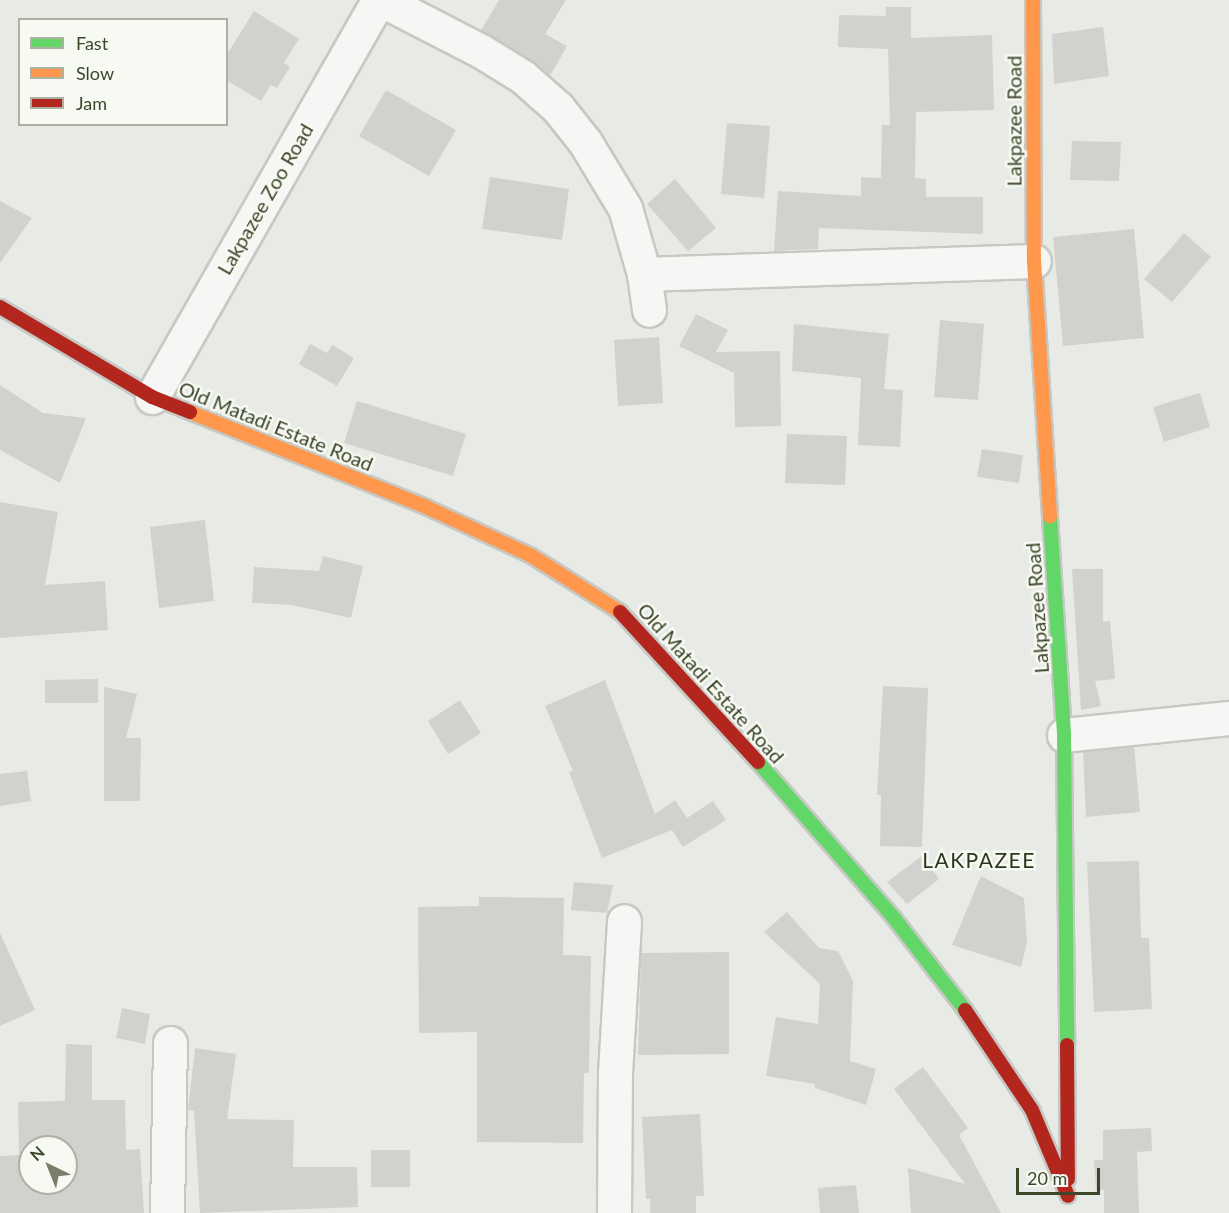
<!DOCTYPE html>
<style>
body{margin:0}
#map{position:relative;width:1229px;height:1213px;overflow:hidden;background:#e8eae5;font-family:Lato,sans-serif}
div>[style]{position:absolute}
.building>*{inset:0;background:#d1d2cd}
.roads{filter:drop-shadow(2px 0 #c6c8c3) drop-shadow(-2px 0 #c6c8c3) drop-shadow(0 2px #c6c8c3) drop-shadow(0 -2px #c6c8c3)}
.street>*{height:33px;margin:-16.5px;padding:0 16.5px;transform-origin:16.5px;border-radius:16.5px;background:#f6f7f4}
.fast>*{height:14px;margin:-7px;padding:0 7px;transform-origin:7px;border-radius:7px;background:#63d668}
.slow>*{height:14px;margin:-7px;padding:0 7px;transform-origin:7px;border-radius:7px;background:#ff974d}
.jam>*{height:14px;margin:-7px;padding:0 7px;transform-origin:7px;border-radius:7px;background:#b3261e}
span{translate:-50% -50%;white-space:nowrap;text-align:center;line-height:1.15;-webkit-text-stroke:5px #f7f9f3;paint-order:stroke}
.street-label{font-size:20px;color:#3d4629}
.neighbourhood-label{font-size:21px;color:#2e371b;letter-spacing:1.5px}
.legend{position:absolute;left:18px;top:18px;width:210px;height:108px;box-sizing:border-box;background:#f7f9f3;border:2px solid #adb1a2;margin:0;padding:8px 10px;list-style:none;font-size:18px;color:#3d4629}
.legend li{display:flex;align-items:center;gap:12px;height:30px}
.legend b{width:30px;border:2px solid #adb1a2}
.north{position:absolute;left:18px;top:1135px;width:60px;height:60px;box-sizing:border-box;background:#f7f9f3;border:2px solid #adb1a2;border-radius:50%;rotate:317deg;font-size:16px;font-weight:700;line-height:24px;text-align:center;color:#3d4629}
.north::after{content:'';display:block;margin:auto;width:21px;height:27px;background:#797f6b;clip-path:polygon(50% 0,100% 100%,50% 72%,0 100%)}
.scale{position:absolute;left:1016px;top:1168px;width:84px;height:27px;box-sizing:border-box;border:3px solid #3d4629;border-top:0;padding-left:8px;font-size:18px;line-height:21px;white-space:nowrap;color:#3d4629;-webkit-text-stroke:4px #f7f9f3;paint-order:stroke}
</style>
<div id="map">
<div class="building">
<div style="clip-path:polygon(499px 0,566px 0,545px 34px,567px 46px,550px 76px,481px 30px)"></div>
<div style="clip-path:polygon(886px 7px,911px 7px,911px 38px,992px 35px,994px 110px,916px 112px,915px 178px,926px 179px,926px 197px,983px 197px,983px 234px,819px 228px,818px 249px,774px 251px,778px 191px,861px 196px,861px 177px,881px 178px,882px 125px,890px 125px,888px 49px,838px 47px,839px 15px,886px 16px)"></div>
<div style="clip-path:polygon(254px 11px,299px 39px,284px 63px,290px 67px,277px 88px,271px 85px,261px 101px,226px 80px,226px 56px)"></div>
<div style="clip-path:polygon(1103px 27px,1109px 76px,1054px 84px,1052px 34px)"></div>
<div style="clip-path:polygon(386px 90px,456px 130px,429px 176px,359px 136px)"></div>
<div style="clip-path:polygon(727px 123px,770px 126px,764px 198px,721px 194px)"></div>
<div style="clip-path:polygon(1072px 141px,1121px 142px,1119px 181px,1070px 180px)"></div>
<div style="clip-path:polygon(490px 177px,569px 189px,562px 240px,482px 229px)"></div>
<div style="clip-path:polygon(675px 179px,716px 228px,688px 251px,647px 204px)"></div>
<div style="clip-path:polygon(0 201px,32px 218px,0 263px)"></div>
<div style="clip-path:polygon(1134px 229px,1144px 338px,1063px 346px,1053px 237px)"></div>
<div style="clip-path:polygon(1184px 233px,1211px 257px,1172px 302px,1144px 279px)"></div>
<div style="clip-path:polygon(696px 314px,728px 330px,716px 352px,780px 351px,781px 426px,735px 427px,734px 373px,679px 346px)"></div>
<div style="clip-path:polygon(940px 320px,984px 324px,978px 400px,934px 397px)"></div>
<div style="clip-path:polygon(794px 324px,889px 334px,884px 389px,903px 390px,900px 447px,858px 445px,861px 378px,792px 371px)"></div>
<div style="clip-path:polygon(659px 337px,663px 403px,618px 406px,614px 340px)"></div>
<div style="clip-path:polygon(310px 344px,327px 353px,332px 345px,354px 358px,337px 386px,299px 364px)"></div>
<div style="clip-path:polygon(0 385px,43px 413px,86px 418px,60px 483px,0 450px)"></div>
<div style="clip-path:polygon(1200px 393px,1210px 427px,1164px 442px,1153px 407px)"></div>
<div style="clip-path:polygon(357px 401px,466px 434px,453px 476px,344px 443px)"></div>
<div style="clip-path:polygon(787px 434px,847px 436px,845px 485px,785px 483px)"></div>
<div style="clip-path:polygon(982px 449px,1023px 455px,1019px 483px,977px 477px)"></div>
<div style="clip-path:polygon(0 502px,58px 512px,45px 585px,105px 581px,108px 630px,0 638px)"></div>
<div style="clip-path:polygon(205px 520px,214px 601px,159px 608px,150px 527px)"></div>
<div style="clip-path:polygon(323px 556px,363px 566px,351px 618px,292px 605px,252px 603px,254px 567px,319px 571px)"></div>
<div style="clip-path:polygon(1072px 569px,1103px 569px,1103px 622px,1110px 621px,1115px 679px,1095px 681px,1101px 706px,1081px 710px)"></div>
<div style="clip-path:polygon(98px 679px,98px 703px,45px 703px,45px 680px)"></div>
<div style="clip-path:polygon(605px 680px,655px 814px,675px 800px,687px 818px,713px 801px,726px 820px,683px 847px,672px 830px,602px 858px,569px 772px,573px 771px,545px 706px)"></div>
<div style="clip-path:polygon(883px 686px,928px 688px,922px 847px,880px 846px,881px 795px,877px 795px)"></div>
<div style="clip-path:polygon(104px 687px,137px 694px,126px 738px,141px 738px,140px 801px,104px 801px)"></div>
<div style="clip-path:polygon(460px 700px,481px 733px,448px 754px,428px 721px)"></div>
<div style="clip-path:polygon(1134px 747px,1140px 812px,1086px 817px,1083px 752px)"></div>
<div style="clip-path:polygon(27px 771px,31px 801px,0 806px,0 774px)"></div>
<div style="clip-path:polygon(922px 856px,939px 879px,907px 904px,887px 882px)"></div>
<div style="clip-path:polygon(1139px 861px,1141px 938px,1149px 938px,1152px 1009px,1094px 1012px,1087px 862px)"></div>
<div style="clip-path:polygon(981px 876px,1024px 898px,1027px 942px,1021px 967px,952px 945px)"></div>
<div style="clip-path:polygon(574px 882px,613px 885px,607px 913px,571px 910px)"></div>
<div style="clip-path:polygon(479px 897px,564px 898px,563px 955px,591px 956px,589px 1073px,584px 1073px,583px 1143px,477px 1142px,477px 1032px,419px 1033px,418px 907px,479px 906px)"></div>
<div style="clip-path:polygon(787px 912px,819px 948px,838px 951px,853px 981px,850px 1061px,876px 1069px,866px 1105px,815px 1088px,815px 1084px,766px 1076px,776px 1017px,818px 1024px,820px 984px,764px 932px)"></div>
<div style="clip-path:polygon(0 933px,35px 1010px,0 1026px)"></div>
<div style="clip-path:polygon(729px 952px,729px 1054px,638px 1055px,641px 953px)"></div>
<div style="clip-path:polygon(122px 1008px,150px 1014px,145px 1044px,116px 1038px)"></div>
<div style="clip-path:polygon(evenodd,66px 1044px,92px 1045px,92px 1100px,125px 1100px,126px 1150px,140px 1149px,144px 1213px,0 1213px,0 1156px,19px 1155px,18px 1102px,65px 1101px,66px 1044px,30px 1147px,66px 1147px,66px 1183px,30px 1183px,30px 1147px)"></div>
<div style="clip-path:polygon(195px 1048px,236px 1054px,227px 1119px,294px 1120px,293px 1167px,357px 1167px,358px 1207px,200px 1213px,194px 1111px,188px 1110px)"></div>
<div style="clip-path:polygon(923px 1067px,968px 1128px,959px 1135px,1001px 1213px,911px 1213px,908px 1168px,965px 1184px,894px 1089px)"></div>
<div style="clip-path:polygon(700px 1114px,704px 1196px,696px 1196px,696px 1213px,650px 1213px,650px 1199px,646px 1199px,642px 1117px)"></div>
<div style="clip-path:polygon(1151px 1128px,1152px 1151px,1137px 1152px,1139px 1213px,1104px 1213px,1104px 1190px,1096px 1191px,1094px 1160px,1103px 1160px,1103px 1130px)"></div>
<div style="clip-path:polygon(371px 1150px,410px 1150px,410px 1187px,371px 1187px)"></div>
<div style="clip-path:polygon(856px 1185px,859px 1213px,820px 1213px,818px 1188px)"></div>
</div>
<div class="roads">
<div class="street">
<div style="left:382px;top:0;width:111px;rotate:27.3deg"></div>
<div style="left:481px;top:51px;width:49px;rotate:31.8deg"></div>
<div style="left:523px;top:77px;width:47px;rotate:41.5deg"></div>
<div style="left:558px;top:108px;width:43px;rotate:51.5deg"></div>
<div style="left:585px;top:142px;width:77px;rotate:58.8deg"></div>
<div style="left:625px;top:208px;width:69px;rotate:73.9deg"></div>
<div style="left:644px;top:274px;width:36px;rotate:82deg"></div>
<div style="left:644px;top:274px;width:390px;rotate:-1.9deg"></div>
<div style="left:152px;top:397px;width:457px;rotate:-60.3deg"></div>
<div style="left:1064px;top:735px;width:166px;rotate:-5.9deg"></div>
<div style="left:167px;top:1213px;width:170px;rotate:-89deg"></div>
<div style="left:614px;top:1213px;width:140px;rotate:-89.6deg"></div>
<div style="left:615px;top:1073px;width:152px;rotate:-86.6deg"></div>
</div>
<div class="fast">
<div style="left:1050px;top:517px;width:218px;rotate:86.3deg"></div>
<div style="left:1064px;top:735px;width:310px;rotate:89.4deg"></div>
<div style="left:758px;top:762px;width:207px;rotate:48.9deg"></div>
<div style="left:894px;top:918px;width:116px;rotate:52.3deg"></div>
</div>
<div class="slow">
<div style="left:1033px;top:0;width:261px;rotate:89.8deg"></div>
<div style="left:1034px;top:261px;width:256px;rotate:86.4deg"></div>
<div style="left:190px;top:412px;width:254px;rotate:21.9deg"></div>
<div style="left:426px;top:507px;width:115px;rotate:24.8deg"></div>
<div style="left:530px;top:555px;width:107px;rotate:32.3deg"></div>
</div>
<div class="jam">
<div style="left:0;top:307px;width:177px;rotate:30.6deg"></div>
<div style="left:152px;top:397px;width:41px;rotate:21.5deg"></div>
<div style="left:620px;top:612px;width:204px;rotate:47.4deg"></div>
<div style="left:965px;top:1010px;width:120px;rotate:56.2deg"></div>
<div style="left:1032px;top:1110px;width:93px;rotate:67.3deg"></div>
<div style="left:1067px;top:1045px;width:134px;rotate:89.6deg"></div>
</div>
</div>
<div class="street-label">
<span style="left:1014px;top:121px;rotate:-90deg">Lakpazee Road</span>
<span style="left:265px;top:199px;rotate:-60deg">Lakpazee Zoo Road</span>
<span style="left:276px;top:426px;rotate:22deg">Old Matadi Estate Road</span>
<span style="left:1037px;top:608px;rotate:-94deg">Lakpazee Road</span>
<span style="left:711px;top:683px;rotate:48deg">Old Matadi Estate Road</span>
</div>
<div class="neighbourhood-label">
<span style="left:979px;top:860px">LAKPAZEE</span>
</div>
<ul class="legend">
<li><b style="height:8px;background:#63d668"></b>Fast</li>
<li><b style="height:8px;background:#ff974d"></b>Slow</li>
<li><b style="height:8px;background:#b3261e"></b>Jam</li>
</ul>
<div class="north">N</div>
<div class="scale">20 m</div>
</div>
